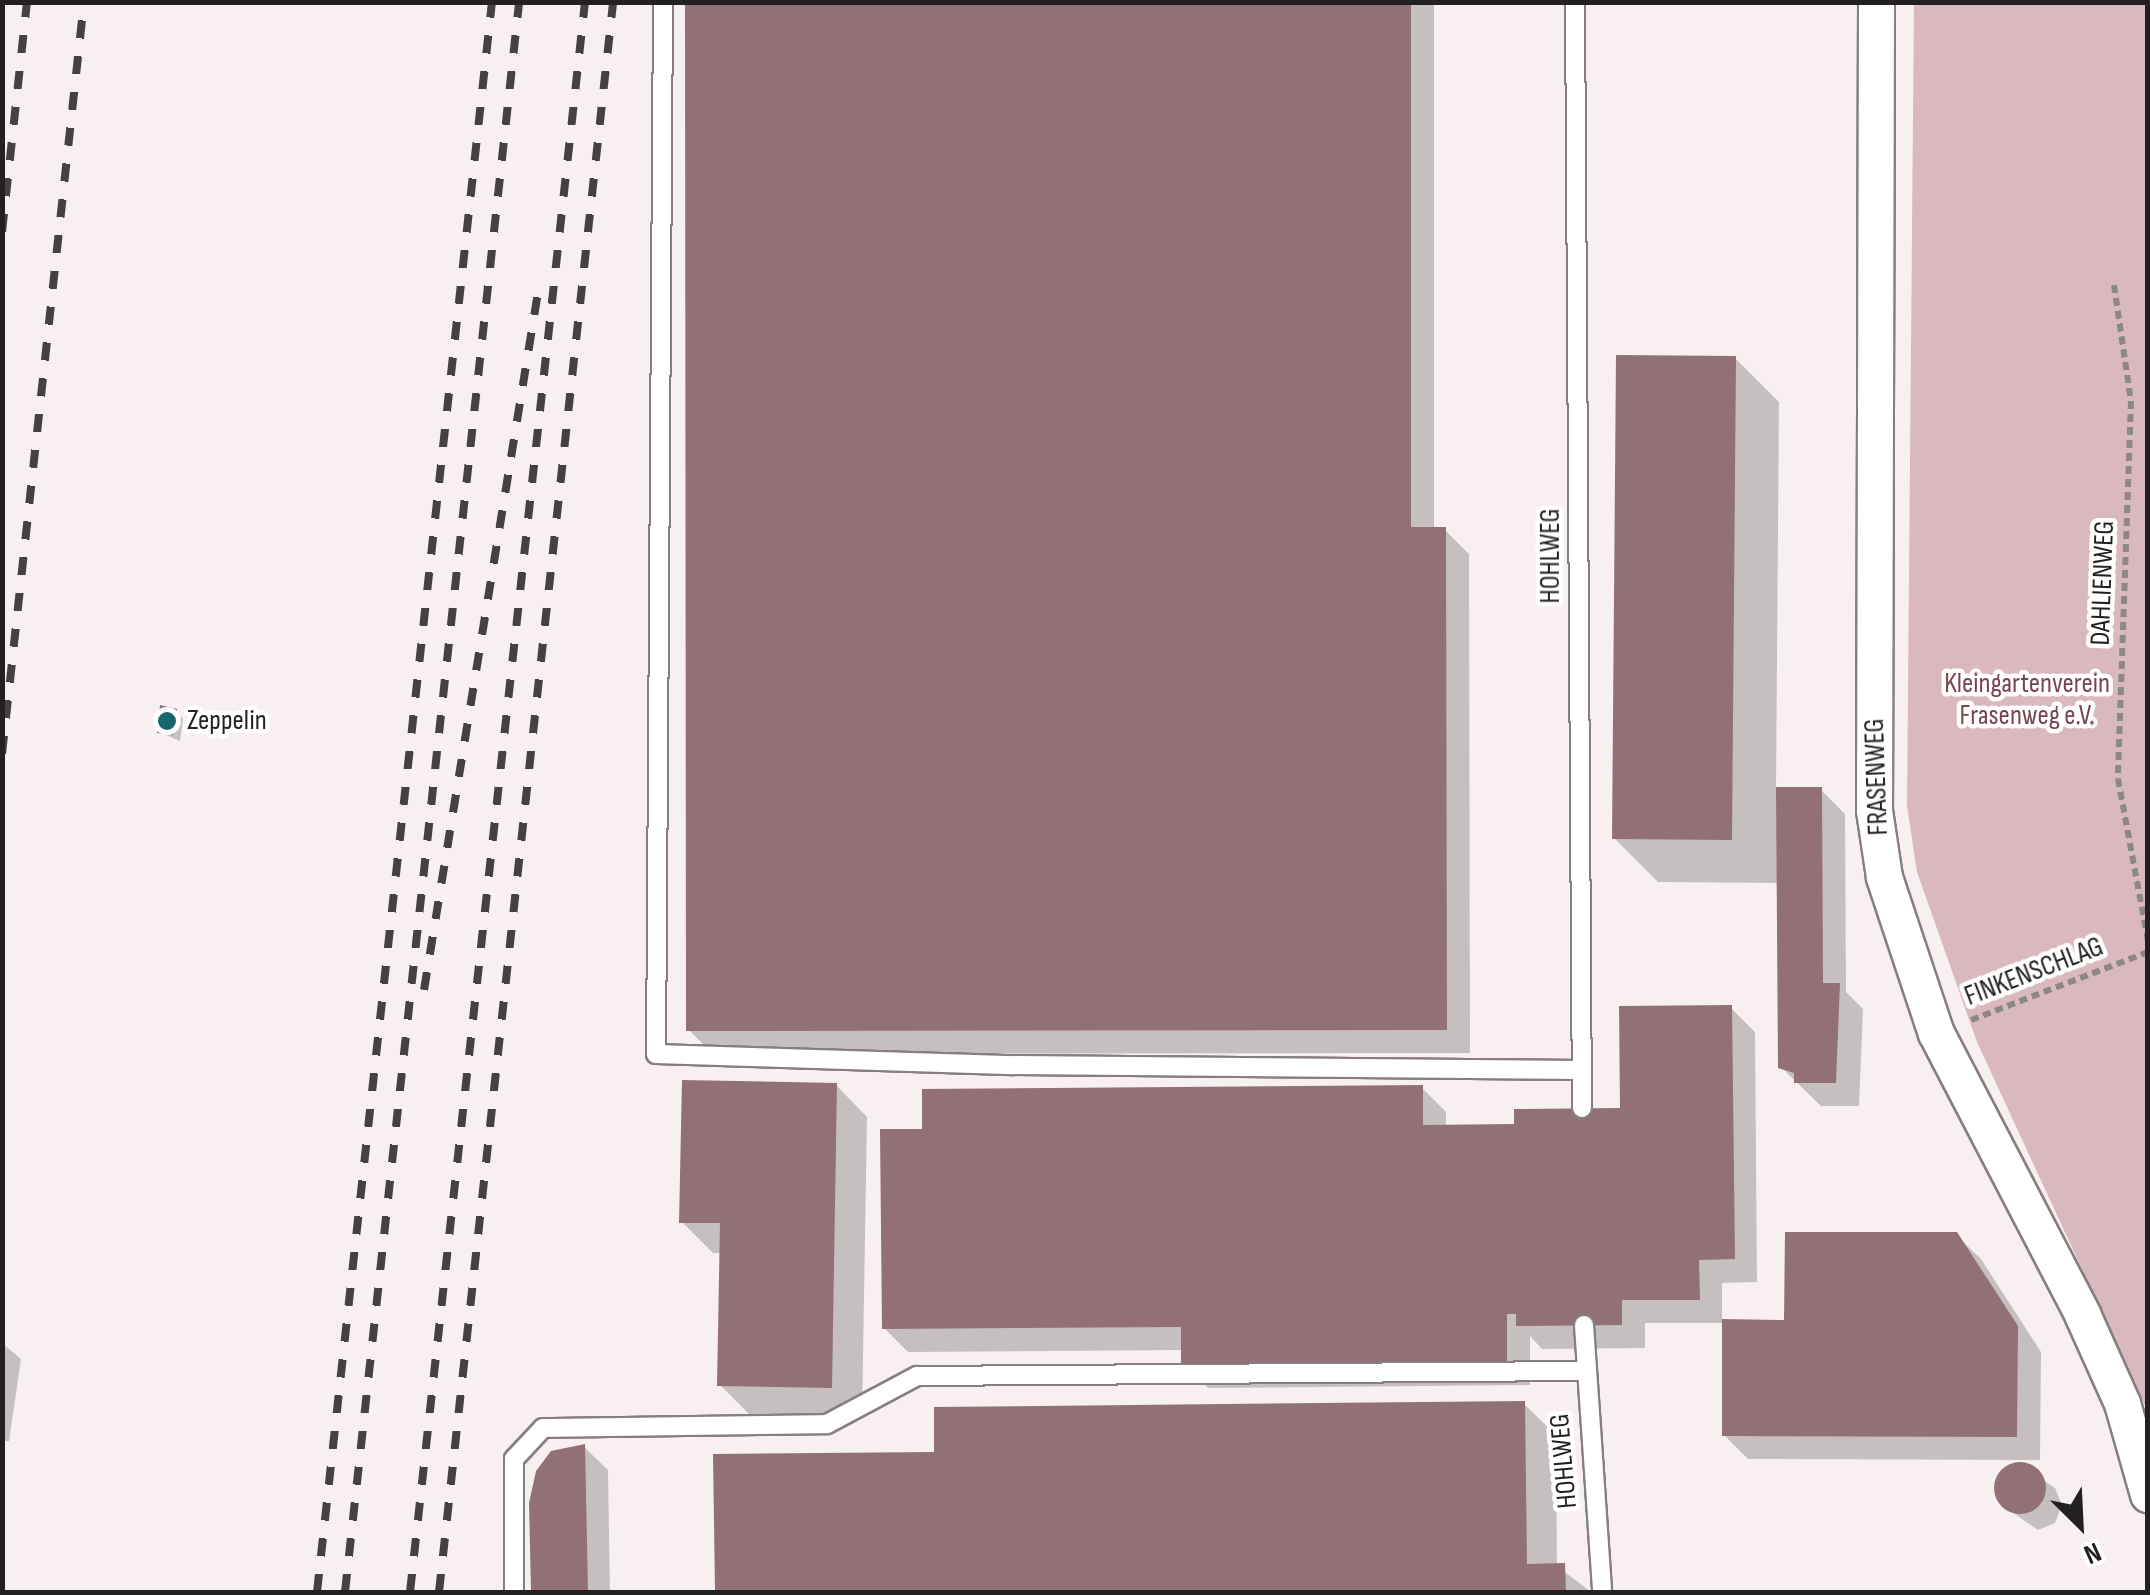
<!DOCTYPE html>
<style>
body{margin:0}
#map{position:relative;width:2150px;height:1595px;overflow:hidden;background:#f8eff1;font-family:"Sofia Sans Condensed",sans-serif}
div>[style]{position:absolute}
.green>*{inset:0;background:#dab9be}
.shadow>*{inset:0;background:#0003}
.building>*{inset:0;background:#917176}
.round{border-radius:50%}
.path>*{height:6px;margin-top:-3px;transform-origin:0;background:repeating-linear-gradient(90deg,#8d8788 0 8px,transparent 0 13px)}
.roads{filter:drop-shadow(2px 0 #867e7f) drop-shadow(-2px 0 #867e7f) drop-shadow(0 2px #867e7f) drop-shadow(0 -2px #867e7f)}
.lane>*{height:18px;margin:-9px;padding:0 9px;transform-origin:9px;border-radius:9px;background:#fff}
.street>*{height:35px;margin:-17.5px;padding:0 17.5px;transform-origin:17.5px;border-radius:17.5px;background:#fff}
.rail>*{height:8px;margin-top:-4px;transform-origin:0;background:repeating-linear-gradient(90deg,#454143 0 18px,transparent 0 36px)}
.dots>*{width:28px;height:28px;translate:-50% -50%;box-sizing:border-box;border:5px solid #fff;border-radius:50%}
span{translate:-50% -50%;white-space:nowrap;text-align:center;line-height:1.15;-webkit-text-stroke:9px #fff;paint-order:stroke}
.street-label{font-size:28px;color:#232021}
.park-label{font-size:28px;color:#77444f}
.poi-label{font-size:28px;color:#232021}
.left{translate:0 -50%;text-align:left}
.frame{position:absolute;inset:0;border:5px solid #232021;pointer-events:none}
.north{position:absolute;left:2030px;top:1475px;width:100px;height:100px;-webkit-text-stroke:8px #fff;paint-order:stroke;rotate:156deg;font-size:28px;font-weight:700;line-height:40px;text-align:center;color:#232021}
.north::after{content:'';display:block;margin:auto;width:35px;height:45px;background:#232021;clip-path:polygon(50% 0,100% 100%,50% 72%,0 100%)}
</style>
<div id="map">
<div class="green">
<div style="clip-path:polygon(1914px 3px,2147px 3px,2147px 1410px,1977px 1042px,1917px 872px,1907px 806px)"></div>
</div>
<div class="shadow">
<div style="clip-path:polygon(688px 2px,1434px 2px,1434px 530px,1445px 530px,1469px 554px,1470px 1053px,713px 1054px,689px 1030px)"></div>
<div style="clip-path:polygon(1735px 358px,1779px 402px,1776px 790px,1821px 790px,1845px 814px,1846px 992px,1863px 1009px,1859px 1106px,1821px 1106px,1781px 1067px,1779px 883px,1658px 882px,1614px 838px)"></div>
<div style="clip-path:polygon(176px 711px,183px 719px,180px 741px,159px 732px)"></div>
<div style="clip-path:polygon(1731px 1008px,1755px 1032px,1757px 1282px,1722px 1283px,1722px 1322px,1787px 1323px,1956px 1235px,1981px 1259px,2041px 1352px,2040px 1460px,1748px 1459px,1724px 1435px,1725px 1323px,1645px 1323px,1645px 1348px,1542px 1349px,1530px 1336px,1530px 1385px,1208px 1388px,1184px 1364px,1183px 1350px,908px 1352px,884px 1328px,925px 1132px,1422px 1088px,1446px 1112px,1446px 1127px,1516px 1126px,1623px 1111px)"></div>
<div style="clip-path:polygon(836px 1085px,867px 1117px,862px 1418px,751px 1416px,720px 1385px,722px 1253px,713px 1253px,682px 1222px)"></div>
<div style="clip-path:polygon(2px 1343px,21px 1359px,9px 1441px,2px 1441px)"></div>
<div style="clip-path:polygon(1524px 1404px,1556px 1435px,1557px 1566px,1591px 1592px,717px 1592px,716px 1456px,937px 1454px)"></div>
<div style="clip-path:polygon(584px 1447px,608px 1470px,610px 1592px,533px 1592px,532px 1503px)"></div>
<div style="clip-path:polygon(2021px 1465px,2055px 1488px,2062px 1505px,2055px 1523px,2038px 1530px,2003px 1506px,1996px 1489px,2003px 1472px)"></div>
</div>
<div class="building">
<div style="clip-path:polygon(685px 2px,1411px 2px,1411px 527px,1446px 527px,1447px 1030px,686px 1031px)"></div>
<div style="clip-path:polygon(1616px 355px,1736px 356px,1732px 840px,1612px 839px)"></div>
<div style="clip-path:polygon(160px 705px,177px 709px,173px 735px,157px 733px)"></div>
<div style="clip-path:polygon(1776px 787px,1822px 787px,1823px 983px,1840px 983px,1836px 1083px,1794px 1083px,1794px 1073px,1778px 1068px)"></div>
<div style="clip-path:polygon(1732px 1005px,1735px 1259px,1699px 1260px,1700px 1300px,1622px 1300px,1622px 1325px,1516px 1326px,1516px 1314px,1507px 1314px,1507px 1362px,1181px 1365px,1181px 1327px,882px 1329px,880px 1129px,922px 1129px,922px 1089px,1423px 1085px,1423px 1125px,1514px 1124px,1514px 1109px,1620px 1108px,1619px 1006px)"></div>
<div style="clip-path:polygon(682px 1080px,837px 1083px,832px 1388px,717px 1386px,720px 1223px,679px 1223px)"></div>
<div style="clip-path:polygon(1785px 1232px,1957px 1232px,2018px 1326px,2017px 1437px,1722px 1436px,1722px 1319px,1784px 1320px)"></div>
<div style="clip-path:polygon(1525px 1401px,1527px 1564px,1565px 1563px,1566px 1592px,715px 1592px,713px 1454px,934px 1452px,934px 1407px)"></div>
<div style="clip-path:polygon(585px 1444px,588px 1592px,531px 1592px,529px 1503px,536px 1471px,551px 1451px)"></div>
<div class="round" style="left:1994px;top:1462px;width:52px;height:52px"></div>
</div>
<div class="path">
<div style="left:2114px;top:285px;width:117px;rotate:81.7deg"></div>
<div style="left:2131px;top:401px;width:378px;rotate:92deg"></div>
<div style="left:2118px;top:779px;width:165px;rotate:79.5deg"></div>
<div style="left:1971px;top:1020px;width:190px;rotate:-21deg"></div>
</div>
<div class="roads">
<div class="lane">
<div style="left:663px;top:2px;width:1052px;rotate:90.38deg"></div>
<div style="left:656px;top:1054px;width:358px;rotate:1.8deg"></div>
<div style="left:1014px;top:1065px;width:568px;rotate:0.5deg"></div>
<div style="left:1575px;top:2px;width:1106px;rotate:89.64deg"></div>
<div style="left:1584px;top:1325px;width:268px;rotate:86.1deg"></div>
<div style="left:514px;top:1592px;width:133px;rotate:-90deg"></div>
<div style="left:514px;top:1459px;width:42px;rotate:-46.9deg"></div>
<div style="left:543px;top:1428px;width:284px;rotate:-0.8deg"></div>
<div style="left:827px;top:1424px;width:102px;rotate:-28.1deg"></div>
<div style="left:917px;top:1376px;width:667px;rotate:-0.43deg"></div>
</div>
<div class="street">
<div style="left:1876px;top:2px;width:808px;rotate:90.14deg"></div>
<div style="left:1874px;top:810px;width:68px;rotate:81.5deg"></div>
<div style="left:1884px;top:877px;width:164px;rotate:71.6deg"></div>
<div style="left:1936px;top:1033px;width:317px;rotate:62.5deg"></div>
<div style="left:2082px;top:1314px;width:98px;rotate:65.8deg"></div>
<div style="left:2122px;top:1403px;width:95px;rotate:74.1deg"></div>
</div>
</div>
<div class="rail">
<div style="left:2px;top:232px;width:231px;rotate:-83.8deg"></div>
<div style="left:2px;top:754px;width:756px;rotate:-83.78deg"></div>
<div style="left:424px;top:990px;width:719px;rotate:-80.72deg"></div>
<div style="left:317px;top:1592px;width:1600px;rotate:-83.72deg"></div>
<div style="left:345px;top:1592px;width:1599px;rotate:-83.75deg"></div>
<div style="left:410px;top:1592px;width:1600px;rotate:-83.72deg"></div>
<div style="left:439px;top:1592px;width:1599px;rotate:-83.75deg"></div>
</div>
<div class="dots">
<div style="left:167px;top:721px;background:#18656d"></div>
</div>
<div class="street-label">
<span style="left:1551px;top:556px;rotate:-90deg">HOHLWEG</span>
<span style="left:2103px;top:583px;rotate:-88deg">DAHLIENWEG</span>
<span style="left:1877px;top:777px;rotate:-92deg">FRASENWEG</span>
<span style="left:2034px;top:972px;rotate:-21deg">FINKENSCHLAG</span>
<span style="left:1564px;top:1461px;rotate:-95deg">HOHLWEG</span>
</div>
<div class="park-label">
<span style="left:2027px;top:700px">Kleingartenverein<br>Frasenweg e.V.</span>
</div>
<div class="poi-label">
<span class="left" style="left:187px;top:721px">Zeppelin</span>
</div>
<div class="frame"></div>
<div class="north">N</div>
</div>
